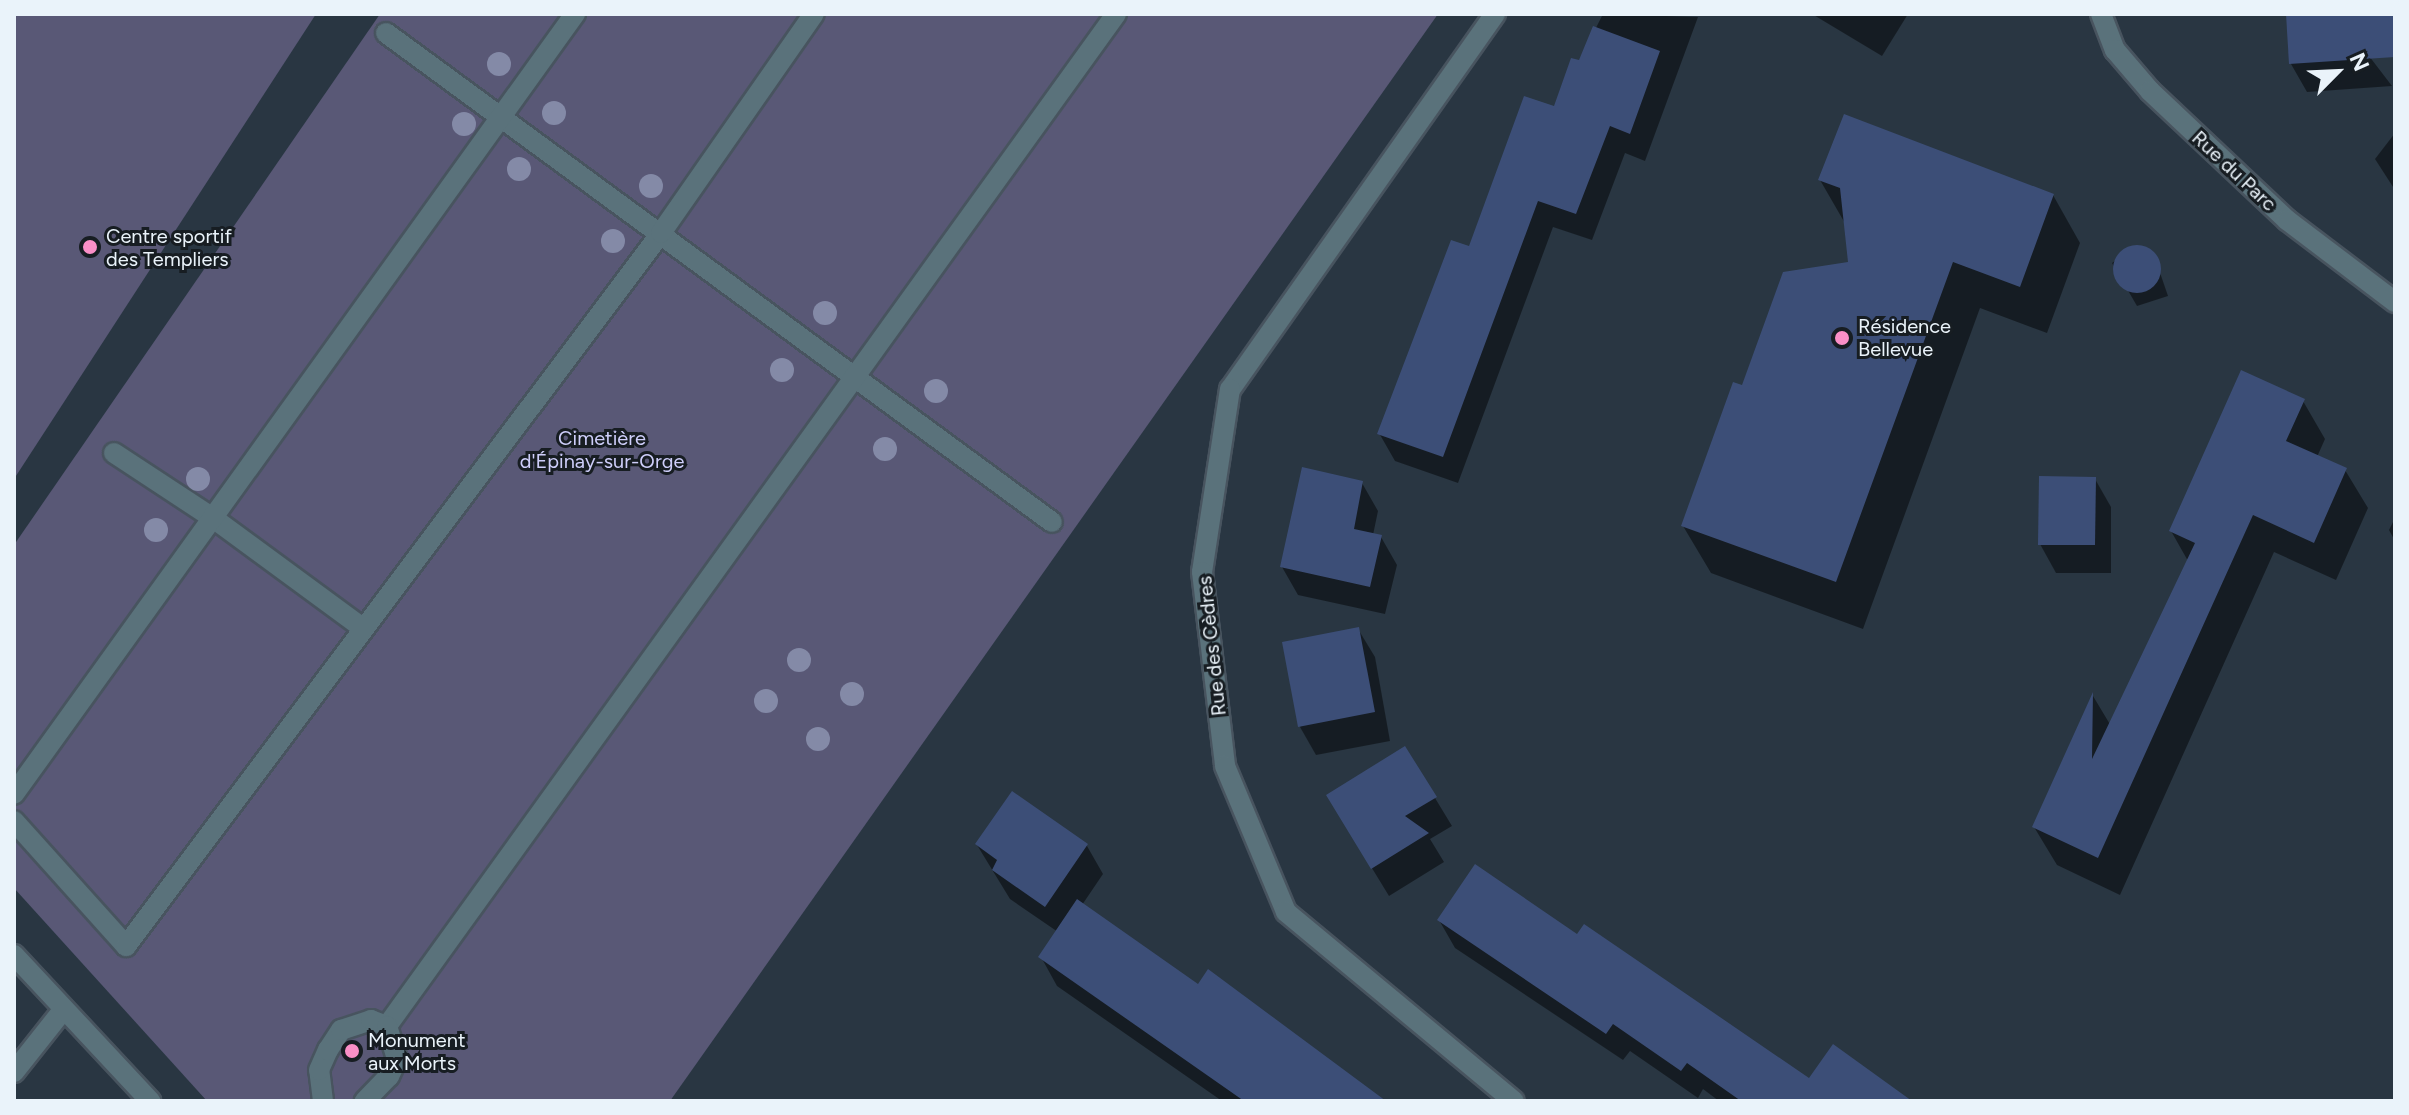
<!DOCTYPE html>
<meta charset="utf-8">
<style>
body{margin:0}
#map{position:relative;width:2409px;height:1115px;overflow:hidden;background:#293642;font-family:Figtree,sans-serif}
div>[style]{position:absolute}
.green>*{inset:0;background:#595876}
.shadow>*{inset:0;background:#0007}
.building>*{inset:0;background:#3c4e77}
.round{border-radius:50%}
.roads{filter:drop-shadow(2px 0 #48545f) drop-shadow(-2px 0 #48545f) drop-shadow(0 2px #48545f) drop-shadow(0 -2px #48545f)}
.lane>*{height:20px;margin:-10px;padding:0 10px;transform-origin:10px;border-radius:10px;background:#5a727b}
.street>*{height:20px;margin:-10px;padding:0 10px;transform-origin:10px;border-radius:10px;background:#5a727b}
.trees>*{width:24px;height:24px;margin:-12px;border-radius:50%;background:#848aa7}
.dots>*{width:22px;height:22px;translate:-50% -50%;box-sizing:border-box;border:4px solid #171d22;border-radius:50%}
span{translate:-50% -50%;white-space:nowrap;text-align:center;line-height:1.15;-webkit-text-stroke:6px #171d22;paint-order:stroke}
.street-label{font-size:20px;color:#eaf3fa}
.poi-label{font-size:20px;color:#eaf3fa}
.left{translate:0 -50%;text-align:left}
.park-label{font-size:20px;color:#cecefa}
.frame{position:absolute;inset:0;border:16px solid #eaf3fa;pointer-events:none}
.north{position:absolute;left:2297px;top:32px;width:80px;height:80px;-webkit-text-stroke:6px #171d22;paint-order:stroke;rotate:66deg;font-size:22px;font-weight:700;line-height:32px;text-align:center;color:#eaf3fa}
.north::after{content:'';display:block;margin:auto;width:28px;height:36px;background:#eaf3fa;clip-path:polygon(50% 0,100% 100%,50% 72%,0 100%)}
</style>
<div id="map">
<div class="green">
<div style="clip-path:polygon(14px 14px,316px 14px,14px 479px)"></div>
<div style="clip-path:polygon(380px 14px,1438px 14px,670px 1101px,207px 1101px,14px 888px,14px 545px)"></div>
</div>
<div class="shadow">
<div style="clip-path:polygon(1603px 14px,1698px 17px,1645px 161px,1625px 153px,1592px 240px,1553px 227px,1458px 483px,1395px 461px,1379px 433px,1470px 249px,1555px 108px)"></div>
<div style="clip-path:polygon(1812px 14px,1908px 14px,1882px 56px)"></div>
<div style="clip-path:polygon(2288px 14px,2395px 14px,2395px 49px,2366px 52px,2392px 86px,2307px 92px,2291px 64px)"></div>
<div style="clip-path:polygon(2395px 133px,2395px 190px,2375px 159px)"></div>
<div style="clip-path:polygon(1820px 180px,2053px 195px,2080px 243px,2047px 333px,1980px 308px,1863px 629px,1711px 573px,1683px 526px,1744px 387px,1851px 264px,1846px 225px)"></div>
<div style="clip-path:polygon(2135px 247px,2149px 252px,2157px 264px,2168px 296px,2137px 306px,2112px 263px)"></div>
<div style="clip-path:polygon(2303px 401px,2325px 439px,2317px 457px,2345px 470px,2368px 508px,2336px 580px,2274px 552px,2120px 895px,2057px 865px,2034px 827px,2093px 696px,2111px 726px,2188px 561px,2171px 531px)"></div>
<div style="clip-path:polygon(2095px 479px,2111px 507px,2111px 573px,2056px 573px,2040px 544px)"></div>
<div style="clip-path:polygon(1362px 483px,1378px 511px,1373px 535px,1381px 537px,1397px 565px,1385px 614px,1298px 595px,1282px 567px)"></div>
<div style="clip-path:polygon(2395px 518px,2395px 541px,2389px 530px)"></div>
<div style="clip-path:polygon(1358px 629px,1375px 657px,1390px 741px,1316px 755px,1300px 727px)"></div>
<div style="clip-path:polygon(1435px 798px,1452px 826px,1430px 839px,1444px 862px,1389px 896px,1345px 824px)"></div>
<div style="clip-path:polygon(977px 845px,1087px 846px,1103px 874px,1082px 905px,1198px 986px,1208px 972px,1383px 1101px,1222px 1101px,1057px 986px,1041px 957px,1058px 932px,1010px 899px)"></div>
<div style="clip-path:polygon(1439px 920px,1762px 1101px,1719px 1101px,1703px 1089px,1698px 1098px,1630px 1051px,1623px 1060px,1455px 948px)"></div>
</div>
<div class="building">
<div style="clip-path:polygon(2286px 14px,2395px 14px,2395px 57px,2289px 64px)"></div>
<div style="clip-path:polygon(1593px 26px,1660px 51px,1630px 134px,1610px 126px,1576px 214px,1538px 201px,1443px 457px,1377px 434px,1451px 240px,1469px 246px,1524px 96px,1554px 106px,1571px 58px,1579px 60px)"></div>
<div style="clip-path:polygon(1844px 114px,2054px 194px,2020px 287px,1953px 262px,1836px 582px,1681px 526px,1733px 382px,1742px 385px,1783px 272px,1848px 262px,1840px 188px,1818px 180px)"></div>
<div class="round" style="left:2113px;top:245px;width:48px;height:48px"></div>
<div style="clip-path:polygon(2241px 370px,2305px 399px,2286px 441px,2347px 468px,2314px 543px,2253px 515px,2098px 858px,2032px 827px,2093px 692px,2092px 759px,2195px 543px,2169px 531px)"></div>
<div style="clip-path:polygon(1302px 467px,1363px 481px,1354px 529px,1382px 535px,1370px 587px,1280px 567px)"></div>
<div style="clip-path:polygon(2039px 476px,2096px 477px,2095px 545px,2038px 545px)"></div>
<div style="clip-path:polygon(1359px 627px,1375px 712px,1298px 727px,1282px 642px)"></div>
<div style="clip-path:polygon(1405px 746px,1437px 797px,1405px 816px,1429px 833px,1371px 869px,1326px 795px)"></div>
<div style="clip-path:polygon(1012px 791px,1088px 844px,1045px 907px,992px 870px,997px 860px,975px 844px)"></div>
<div style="clip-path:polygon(1475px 864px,1577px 934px,1584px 924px,1809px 1078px,1833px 1044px,1912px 1101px,1741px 1101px,1687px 1063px,1681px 1071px,1613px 1024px,1606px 1034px,1437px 920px)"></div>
<div style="clip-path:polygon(1077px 899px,1198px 984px,1208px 969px,1386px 1101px,1244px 1101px,1038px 957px)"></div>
</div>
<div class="roads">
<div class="lane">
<div style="left:386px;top:33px;width:826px;rotate:36.29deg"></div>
<div style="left:114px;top:453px;width:118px;rotate:33.3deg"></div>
<div style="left:213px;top:518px;width:187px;rotate:36.3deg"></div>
<div style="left:14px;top:794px;width:961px;rotate:-54.28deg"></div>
<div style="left:14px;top:821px;width:168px;rotate:48.1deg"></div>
<div style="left:126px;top:946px;width:891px;rotate:-53.12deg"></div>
<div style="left:661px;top:233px;width:267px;rotate:-55.1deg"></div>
<div style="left:387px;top:1026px;width:1247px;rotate:-54.23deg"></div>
<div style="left:14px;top:1072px;width:80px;rotate:-51.6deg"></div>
<div style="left:323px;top:1101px;width:31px;rotate:-97deg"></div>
<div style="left:319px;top:1070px;width:22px;rotate:-66deg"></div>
<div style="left:328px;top:1050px;width:24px;rotate:-57deg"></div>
<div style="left:341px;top:1030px;width:32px;rotate:-18deg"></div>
<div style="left:371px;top:1020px;width:17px;rotate:21deg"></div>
<div style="left:387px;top:1026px;width:34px;rotate:73deg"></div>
<div style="left:397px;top:1059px;width:19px;rotate:115deg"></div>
<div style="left:389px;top:1076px;width:35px;rotate:134deg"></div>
</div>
<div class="street">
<div style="left:1495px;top:14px;width:459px;rotate:125.2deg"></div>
<div style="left:1230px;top:389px;width:185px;rotate:98.7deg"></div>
<div style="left:1202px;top:572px;width:195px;rotate:83.2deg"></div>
<div style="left:1225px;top:766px;width:158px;rotate:67.3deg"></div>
<div style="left:1286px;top:912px;width:296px;rotate:39.7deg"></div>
<div style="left:2101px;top:14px;width:39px;rotate:69deg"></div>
<div style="left:2115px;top:50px;width:54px;rotate:49.5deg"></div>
<div style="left:2150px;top:91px;width:188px;rotate:43.3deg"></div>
<div style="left:2287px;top:220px;width:136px;rotate:37.2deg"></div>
<div style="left:14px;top:955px;width:200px;rotate:47deg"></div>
</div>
</div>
<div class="trees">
<div style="left:499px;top:64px"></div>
<div style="left:554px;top:113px"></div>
<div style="left:464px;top:124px"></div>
<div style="left:519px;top:169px"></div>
<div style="left:651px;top:186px"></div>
<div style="left:613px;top:241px"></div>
<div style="left:825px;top:313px"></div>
<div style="left:782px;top:370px"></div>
<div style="left:936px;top:391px"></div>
<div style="left:885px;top:449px"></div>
<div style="left:198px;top:479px"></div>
<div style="left:156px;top:530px"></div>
<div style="left:799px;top:660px"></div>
<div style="left:852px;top:694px"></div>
<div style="left:766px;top:701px"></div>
<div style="left:818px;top:739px"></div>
</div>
<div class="dots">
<div style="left:90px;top:247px;background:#fa8fc7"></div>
<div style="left:1842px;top:338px;background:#fa8fc7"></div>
<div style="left:352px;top:1051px;background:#fa8fc7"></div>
</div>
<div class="street-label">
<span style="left:2234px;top:171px;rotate:43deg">Rue du Parc</span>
<span style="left:1212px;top:646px;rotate:-96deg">Rue des Cèdres</span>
</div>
<div class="poi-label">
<span class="left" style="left:106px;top:248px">Centre sportif<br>des Templiers</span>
<span class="left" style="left:1858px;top:338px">Résidence<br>Bellevue</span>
<span class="left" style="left:368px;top:1052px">Monument<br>aux Morts</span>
</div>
<div class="park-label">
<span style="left:602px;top:450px">Cimetière<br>d'Épinay-sur-Orge</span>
</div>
<div class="frame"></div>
<div class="north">N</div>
</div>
